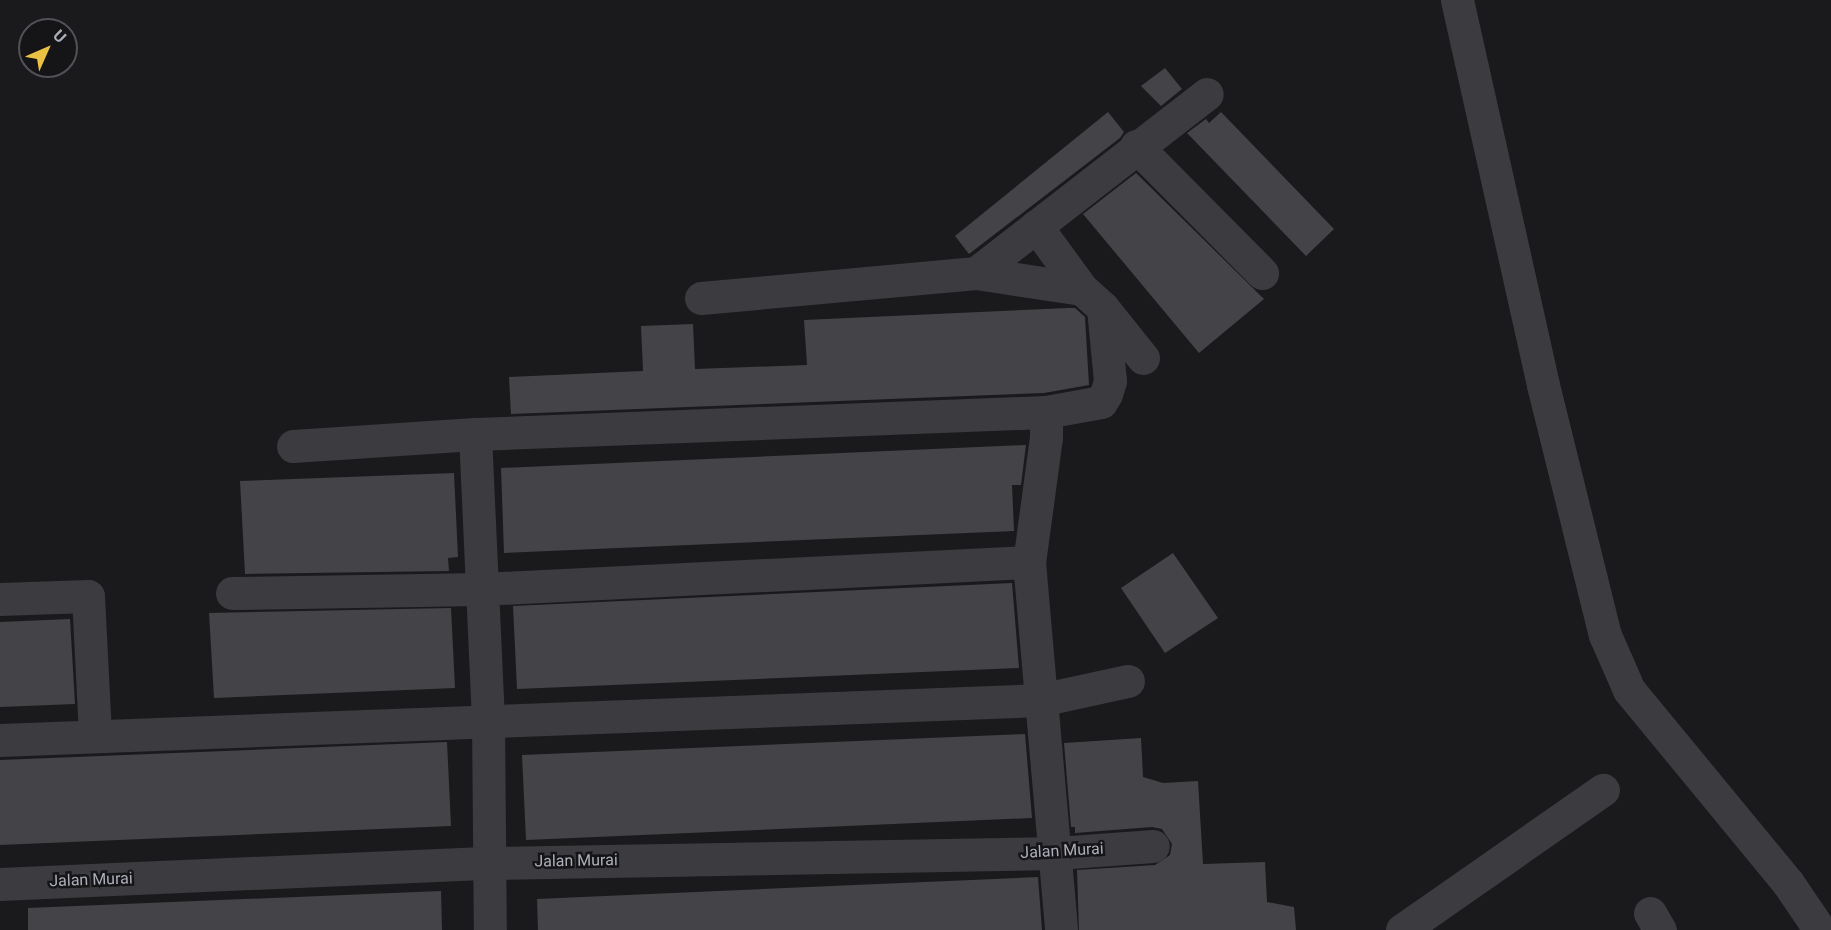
<!DOCTYPE html>
<style>
body{margin:0}
#map{position:relative;width:1831px;height:930px;overflow:hidden;background:#1a191b;font-family:Roboto,sans-serif}
div>[style]{position:absolute}
.building>*{inset:0;background:#444448}
.minor>*{height:33px;margin:-16.5px;padding:0 16.5px;transform-origin:16.5px;border-radius:16.5px;background:#3b3b40}
span{translate:-50% -50%;white-space:nowrap;text-align:center;line-height:1.15;-webkit-text-stroke:5px #151416;paint-order:stroke}
.street-label{font-size:16px;color:#acafba}
.north{position:absolute;left:18px;top:18px;width:60px;height:60px;box-sizing:border-box;background:#151416;border:2px solid #515258;border-radius:50%;rotate:45deg;font-size:16px;font-weight:700;line-height:24px;text-align:center;color:#acafba}
.north::after{content:'';display:block;margin:auto;width:21px;height:27px;background:#e9c243;clip-path:polygon(50% 0,100% 100%,50% 72%,0 100%)}
</style>
<div id="map">
<div class="building">
<div style="clip-path:polygon(1165px 68px,1182px 89px,1161px 106px,1141px 86px)"></div>
<div style="clip-path:polygon(1108px 112px,1124px 132px,1120px 138px,969px 254px,955px 236px)"></div>
<div style="clip-path:polygon(1221px 112px,1334px 229px,1306px 256px,1187px 133px,1206px 119px,1209px 123px)"></div>
<div style="clip-path:polygon(1136px 173px,1264px 299px,1199px 353px,1083px 214px)"></div>
<div style="clip-path:polygon(1068px 308px,1075px 308px,1085px 317px,1089px 385px,1044px 393px,511px 414px,509px 377px,643px 371px,641px 326px,693px 324px,695px 369px,780px 366px,807px 365px,804px 320px)"></div>
<div style="clip-path:polygon(1026px 445px,1021px 485px,1012px 485px,1014px 531px,504px 553px,501px 468px)"></div>
<div style="clip-path:polygon(454px 473px,458px 557px,448px 558px,449px 571px,245px 574px,240px 481px)"></div>
<div style="clip-path:polygon(1173px 553px,1218px 618px,1165px 653px,1121px 588px)"></div>
<div style="clip-path:polygon(1012px 583px,1019px 668px,517px 689px,513px 606px)"></div>
<div style="clip-path:polygon(451px 608px,455px 688px,214px 698px,209px 613px)"></div>
<div style="clip-path:polygon(70px 619px,75px 704px,0 707px,0 622px)"></div>
<div style="clip-path:polygon(1025px 734px,1032px 818px,526px 840px,522px 755px)"></div>
<div style="clip-path:polygon(1141px 738px,1143px 777px,1163px 783px,1198px 781px,1203px 864px,1265px 862px,1267px 902px,1294px 907px,1296px 930px,1079px 930px,1077px 870px,1155px 865px,1170px 855px,1172px 844px,1162px 829px,1152px 827px,1075px 833px,1075px 827px,1071px 827px,1064px 743px)"></div>
<div style="clip-path:polygon(447px 742px,451px 826px,0 845px,0 760px)"></div>
<div style="clip-path:polygon(1038px 877px,1042px 930px,538px 930px,537px 899px)"></div>
<div style="clip-path:polygon(441px 891px,442px 930px,28px 930px,28px 908px)"></div>
</div>
<div class="minor">
<div style="left:1457px;top:0;width:394px;rotate:77.4deg"></div>
<div style="left:1543px;top:385px;width:258px;rotate:76.1deg"></div>
<div style="left:1605px;top:635px;width:60px;rotate:66.4deg"></div>
<div style="left:1629px;top:690px;width:250px;rotate:50.5deg"></div>
<div style="left:1788px;top:883px;width:57px;rotate:55.8deg"></div>
<div style="left:1136px;top:146px;width:179px;rotate:45.2deg"></div>
<div style="left:1036px;top:226px;width:78px;rotate:53.9deg"></div>
<div style="left:1082px;top:289px;width:28px;rotate:42deg"></div>
<div style="left:1103px;top:308px;width:64px;rotate:51.3deg"></div>
<div style="left:976px;top:273px;width:107px;rotate:8.6deg"></div>
<div style="left:701px;top:298px;width:276px;rotate:-5.2deg"></div>
<div style="left:976px;top:273px;width:292px;rotate:-37.8deg"></div>
<div style="left:1046px;top:412px;width:25px;rotate:90deg"></div>
<div style="left:1046px;top:437px;width:126px;rotate:97.7deg"></div>
<div style="left:1029px;top:562px;width:369px;rotate:85deg"></div>
<div style="left:475px;top:434px;width:285px;rotate:87.4deg"></div>
<div style="left:488px;top:719px;width:211px;rotate:89.5deg"></div>
<div style="left:293px;top:446px;width:182px;rotate:-3.8deg"></div>
<div style="left:475px;top:434px;width:571px;rotate:-2.21deg"></div>
<div style="left:1046px;top:412px;width:56px;rotate:-10.3deg"></div>
<div style="left:1101px;top:402px;width:9px;rotate:-58deg"></div>
<div style="left:1106px;top:394px;width:14px;rotate:-73deg"></div>
<div style="left:1110px;top:381px;width:73px;rotate:-95.5deg"></div>
<div style="left:232px;top:593px;width:249px;rotate:-0.9deg"></div>
<div style="left:481px;top:589px;width:549px;rotate:-2.82deg"></div>
<div style="left:0;top:599px;width:88px;rotate:-2deg"></div>
<div style="left:88px;top:596px;width:140px;rotate:87.1deg"></div>
<div style="left:0;top:740px;width:1041px;rotate:-2.2deg"></div>
<div style="left:1040px;top:700px;width:90px;rotate:-12.2deg"></div>
<div style="left:0;top:884px;width:489px;rotate:-2.5deg"></div>
<div style="left:489px;top:863px;width:568px;rotate:-1.01deg"></div>
<div style="left:1057px;top:853px;width:96px;rotate:-4.2deg"></div>
<div style="left:1650px;top:913px;width:20px;rotate:60deg"></div>
<div style="left:1402px;top:930px;width:245px;rotate:-34.9deg"></div>
</div>
<div class="street-label">
<span style="left:1062px;top:851px;rotate:-3deg">Jalan Murai</span>
<span style="left:576px;top:861px;rotate:-1deg">Jalan Murai</span>
<span style="left:91px;top:880px;rotate:-2deg">Jalan Murai</span>
</div>
<div class="north">U</div>
</div>
